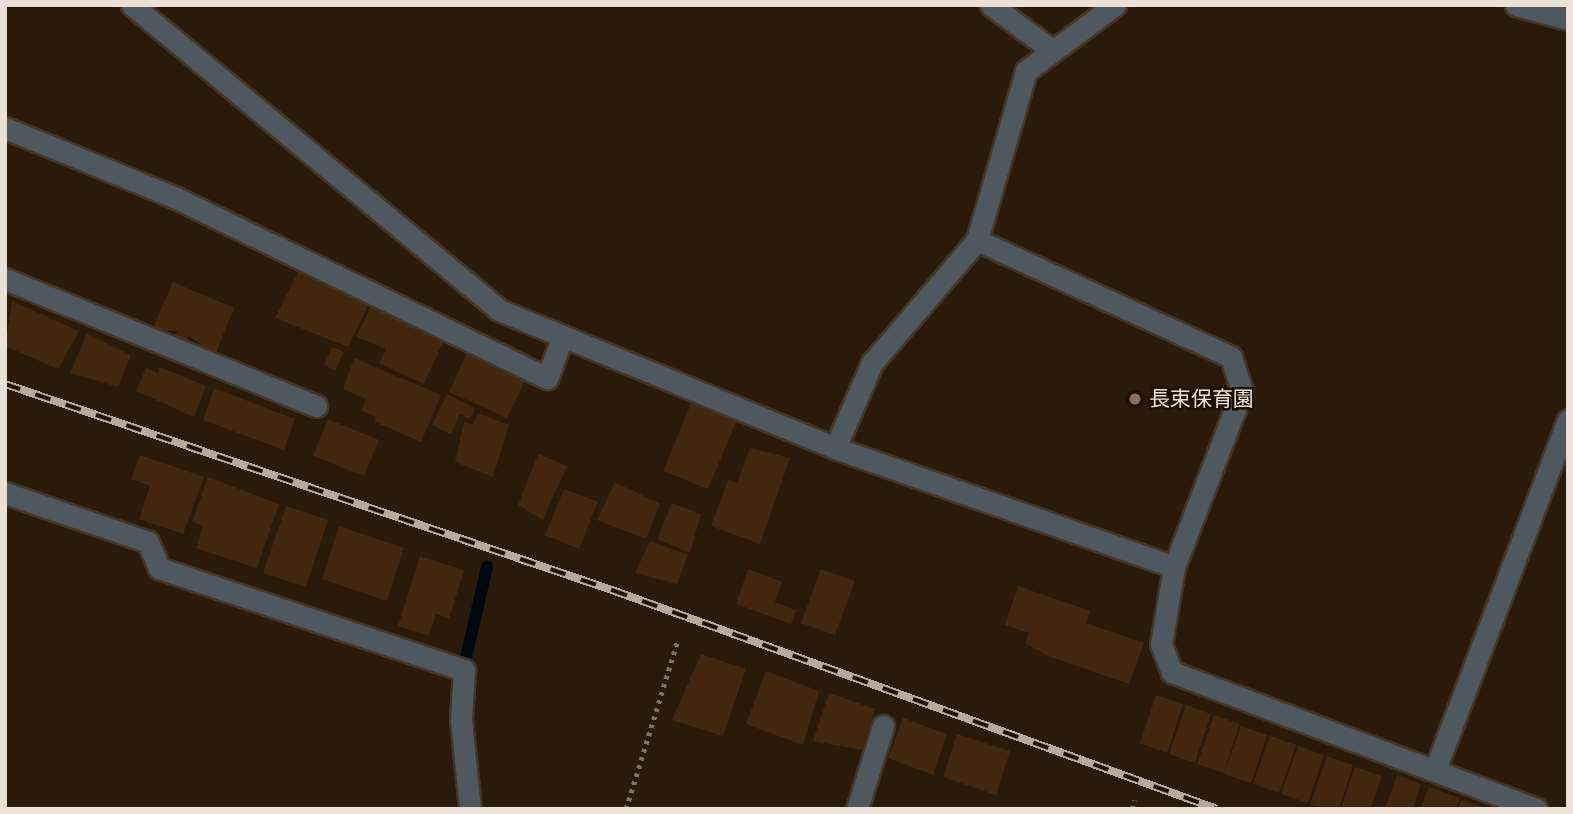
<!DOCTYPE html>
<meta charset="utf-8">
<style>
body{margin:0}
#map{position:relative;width:1573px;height:814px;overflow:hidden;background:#291a0a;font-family:Merriweather,"Noto Sans JP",serif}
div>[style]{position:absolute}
.stream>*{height:12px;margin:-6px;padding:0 6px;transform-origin:6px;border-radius:6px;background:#000710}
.building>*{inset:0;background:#41270e}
.path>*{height:4.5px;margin-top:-2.25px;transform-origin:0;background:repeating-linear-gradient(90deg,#807365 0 3.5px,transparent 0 8.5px)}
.roads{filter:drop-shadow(2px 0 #443627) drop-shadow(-2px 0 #443627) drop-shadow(0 2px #443627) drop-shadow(0 -2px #443627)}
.street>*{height:21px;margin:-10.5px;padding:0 10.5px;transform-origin:10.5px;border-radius:10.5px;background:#4e585e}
.rail>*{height:8px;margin-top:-4px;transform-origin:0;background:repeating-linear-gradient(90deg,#1f1003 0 16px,#b6aa9f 0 32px);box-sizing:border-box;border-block:2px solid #b6aa9f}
.dots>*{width:19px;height:19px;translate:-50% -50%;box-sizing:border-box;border:4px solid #1f1003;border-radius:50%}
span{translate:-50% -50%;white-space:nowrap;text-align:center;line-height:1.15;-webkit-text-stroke:5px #1f1003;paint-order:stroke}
.poi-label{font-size:21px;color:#ece1d7}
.left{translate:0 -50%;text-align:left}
.frame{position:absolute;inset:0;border:7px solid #ece1d7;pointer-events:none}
</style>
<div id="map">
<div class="stream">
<div style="left:465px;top:662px;width:98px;rotate:-77deg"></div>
</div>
<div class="building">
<div style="clip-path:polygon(298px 272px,368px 306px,348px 347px,275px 318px)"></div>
<div style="clip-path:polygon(173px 282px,234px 308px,215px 355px,189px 336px,185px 343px,173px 339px,177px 331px,152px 330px)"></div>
<div style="clip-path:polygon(12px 301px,79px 331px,58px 369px,5px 346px)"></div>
<div style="clip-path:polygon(372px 305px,443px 342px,424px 384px,379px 363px,386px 349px,356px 337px)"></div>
<div style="clip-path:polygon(87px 333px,131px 355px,118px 387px,70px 373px)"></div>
<div style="clip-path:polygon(332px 347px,344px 352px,335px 371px,324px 365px)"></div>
<div style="clip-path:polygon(467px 353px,525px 381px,507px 418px,449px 392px)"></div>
<div style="clip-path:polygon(354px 358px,441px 395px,421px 442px,375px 422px,376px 417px,361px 410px,366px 399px,343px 389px)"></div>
<div style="clip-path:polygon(160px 367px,206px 386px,194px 417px,136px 391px,146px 368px,158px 373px)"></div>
<div style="clip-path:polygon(214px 388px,295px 419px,284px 450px,203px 420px)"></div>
<div style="clip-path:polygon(447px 394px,475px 408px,470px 419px,460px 414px,451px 434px,432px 425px)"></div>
<div style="clip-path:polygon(692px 401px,737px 420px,708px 489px,663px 471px)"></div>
<div style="clip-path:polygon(478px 413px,509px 425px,493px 477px,455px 462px,464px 422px,473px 425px)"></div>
<div style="clip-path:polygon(328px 419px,379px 440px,364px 476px,313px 456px)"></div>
<div style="clip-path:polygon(750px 448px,790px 458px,760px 544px,711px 526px,728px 480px,737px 483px)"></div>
<div style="clip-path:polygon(538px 454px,567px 466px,543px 520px,518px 505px)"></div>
<div style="clip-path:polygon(140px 455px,204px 477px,183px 534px,139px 519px,150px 486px,131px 479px)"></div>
<div style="clip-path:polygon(208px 477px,279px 504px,257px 568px,196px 548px,203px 526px,192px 522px)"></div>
<div style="clip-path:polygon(615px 482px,660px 504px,646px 539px,597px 520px)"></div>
<div style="clip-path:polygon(564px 489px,598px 502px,579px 549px,545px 535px)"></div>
<div style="clip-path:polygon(672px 503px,701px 514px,690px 553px,657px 539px)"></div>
<div style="clip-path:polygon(286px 506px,328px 520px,306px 587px,263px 573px)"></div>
<div style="clip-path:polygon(339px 526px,404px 548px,387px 601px,322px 579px)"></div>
<div style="clip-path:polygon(650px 541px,688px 555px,677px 584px,635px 573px)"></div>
<div style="clip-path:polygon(420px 556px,464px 570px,449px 619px,436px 614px,429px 636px,398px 626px)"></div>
<div style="clip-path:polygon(748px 569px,782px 582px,775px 602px,796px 610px,791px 624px,736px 604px)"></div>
<div style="clip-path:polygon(821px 569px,855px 581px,835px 635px,801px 623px)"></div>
<div style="clip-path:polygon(1018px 586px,1090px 611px,1086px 623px,1144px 643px,1129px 684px,1048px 656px,1025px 643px,1029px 633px,1005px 625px)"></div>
<div style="clip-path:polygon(701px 654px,746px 669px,723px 736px,672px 720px)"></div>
<div style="clip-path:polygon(766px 671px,819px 691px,803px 745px,746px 724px)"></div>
<div style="clip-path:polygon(829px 693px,875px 709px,862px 750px,813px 741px)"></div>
<div style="clip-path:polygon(1156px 695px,1183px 704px,1167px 753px,1140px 743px)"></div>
<div style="clip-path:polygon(1186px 705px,1211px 714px,1195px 763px,1169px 754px)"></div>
<div style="clip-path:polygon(1214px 715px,1240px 724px,1224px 773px,1197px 764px)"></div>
<div style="clip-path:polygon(903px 718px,947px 734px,933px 775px,888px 758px)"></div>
<div style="clip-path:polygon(1241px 726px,1267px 735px,1251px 783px,1224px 774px)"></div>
<div style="clip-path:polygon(957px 734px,1010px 751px,996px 795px,943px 777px)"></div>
<div style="clip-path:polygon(1270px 736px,1296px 745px,1279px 793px,1253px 784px)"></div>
<div style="clip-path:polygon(1298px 746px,1324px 755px,1308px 803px,1281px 794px)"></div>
<div style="clip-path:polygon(1327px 756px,1353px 765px,1339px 809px,1310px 805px)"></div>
<div style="clip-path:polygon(1355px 767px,1382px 776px,1370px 809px,1341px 809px)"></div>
<div style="clip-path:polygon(1397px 775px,1421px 784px,1413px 809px,1385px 809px)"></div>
<div style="clip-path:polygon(1429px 787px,1460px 798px,1456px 809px,1420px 809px)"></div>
<div style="clip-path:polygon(1461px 799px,1485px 808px,1485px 809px,1458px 809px)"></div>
</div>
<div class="path">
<div style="left:626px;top:809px;width:175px;rotate:-73deg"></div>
<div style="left:1132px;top:809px;width:9px;rotate:-77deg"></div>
</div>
<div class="roads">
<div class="street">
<div style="left:132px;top:5px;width:477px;rotate:39.7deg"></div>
<div style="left:499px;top:310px;width:363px;rotate:22.3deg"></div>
<div style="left:835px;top:448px;width:359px;rotate:19.3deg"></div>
<div style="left:991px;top:5px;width:77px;rotate:36.6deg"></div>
<div style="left:1516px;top:5px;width:54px;rotate:15.1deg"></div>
<div style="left:5px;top:128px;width:183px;rotate:22.2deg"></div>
<div style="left:174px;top:197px;width:415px;rotate:25.9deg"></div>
<div style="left:547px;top:378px;width:45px;rotate:-69.1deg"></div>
<div style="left:977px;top:240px;width:280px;rotate:24.7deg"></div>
<div style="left:1231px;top:357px;width:36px;rotate:72deg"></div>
<div style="left:1242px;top:391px;width:189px;rotate:111.1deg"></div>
<div style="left:1174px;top:567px;width:78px;rotate:99.6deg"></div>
<div style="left:1161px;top:644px;width:30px;rotate:69deg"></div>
<div style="left:1172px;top:672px;width:389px;rotate:20.6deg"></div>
<div style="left:5px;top:279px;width:336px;rotate:22.2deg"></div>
<div style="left:835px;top:448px;width:93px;rotate:-66.5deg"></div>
<div style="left:872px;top:363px;width:162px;rotate:-49.5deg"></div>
<div style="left:977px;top:240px;width:176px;rotate:-73.8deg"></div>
<div style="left:1026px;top:71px;width:111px;rotate:-36.6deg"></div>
<div style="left:5px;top:493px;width:151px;rotate:18.9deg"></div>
<div style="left:148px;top:542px;width:28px;rotate:67deg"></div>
<div style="left:159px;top:568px;width:322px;rotate:18.5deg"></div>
<div style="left:464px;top:670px;width:49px;rotate:93.5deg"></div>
<div style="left:461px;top:719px;width:90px;rotate:84.3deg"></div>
<div style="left:1435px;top:770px;width:374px;rotate:-69.2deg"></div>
<div style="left:857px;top:809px;width:87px;rotate:-72.6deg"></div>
</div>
</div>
<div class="rail">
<div style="left:5px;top:384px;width:641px;rotate:18.75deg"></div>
<div style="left:612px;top:590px;width:643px;rotate:19.9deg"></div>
</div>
<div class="dots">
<div style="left:1135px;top:399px;background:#8d6e63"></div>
</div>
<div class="poi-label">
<span class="left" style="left:1149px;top:399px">長束保育園</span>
</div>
<div class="frame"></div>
</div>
